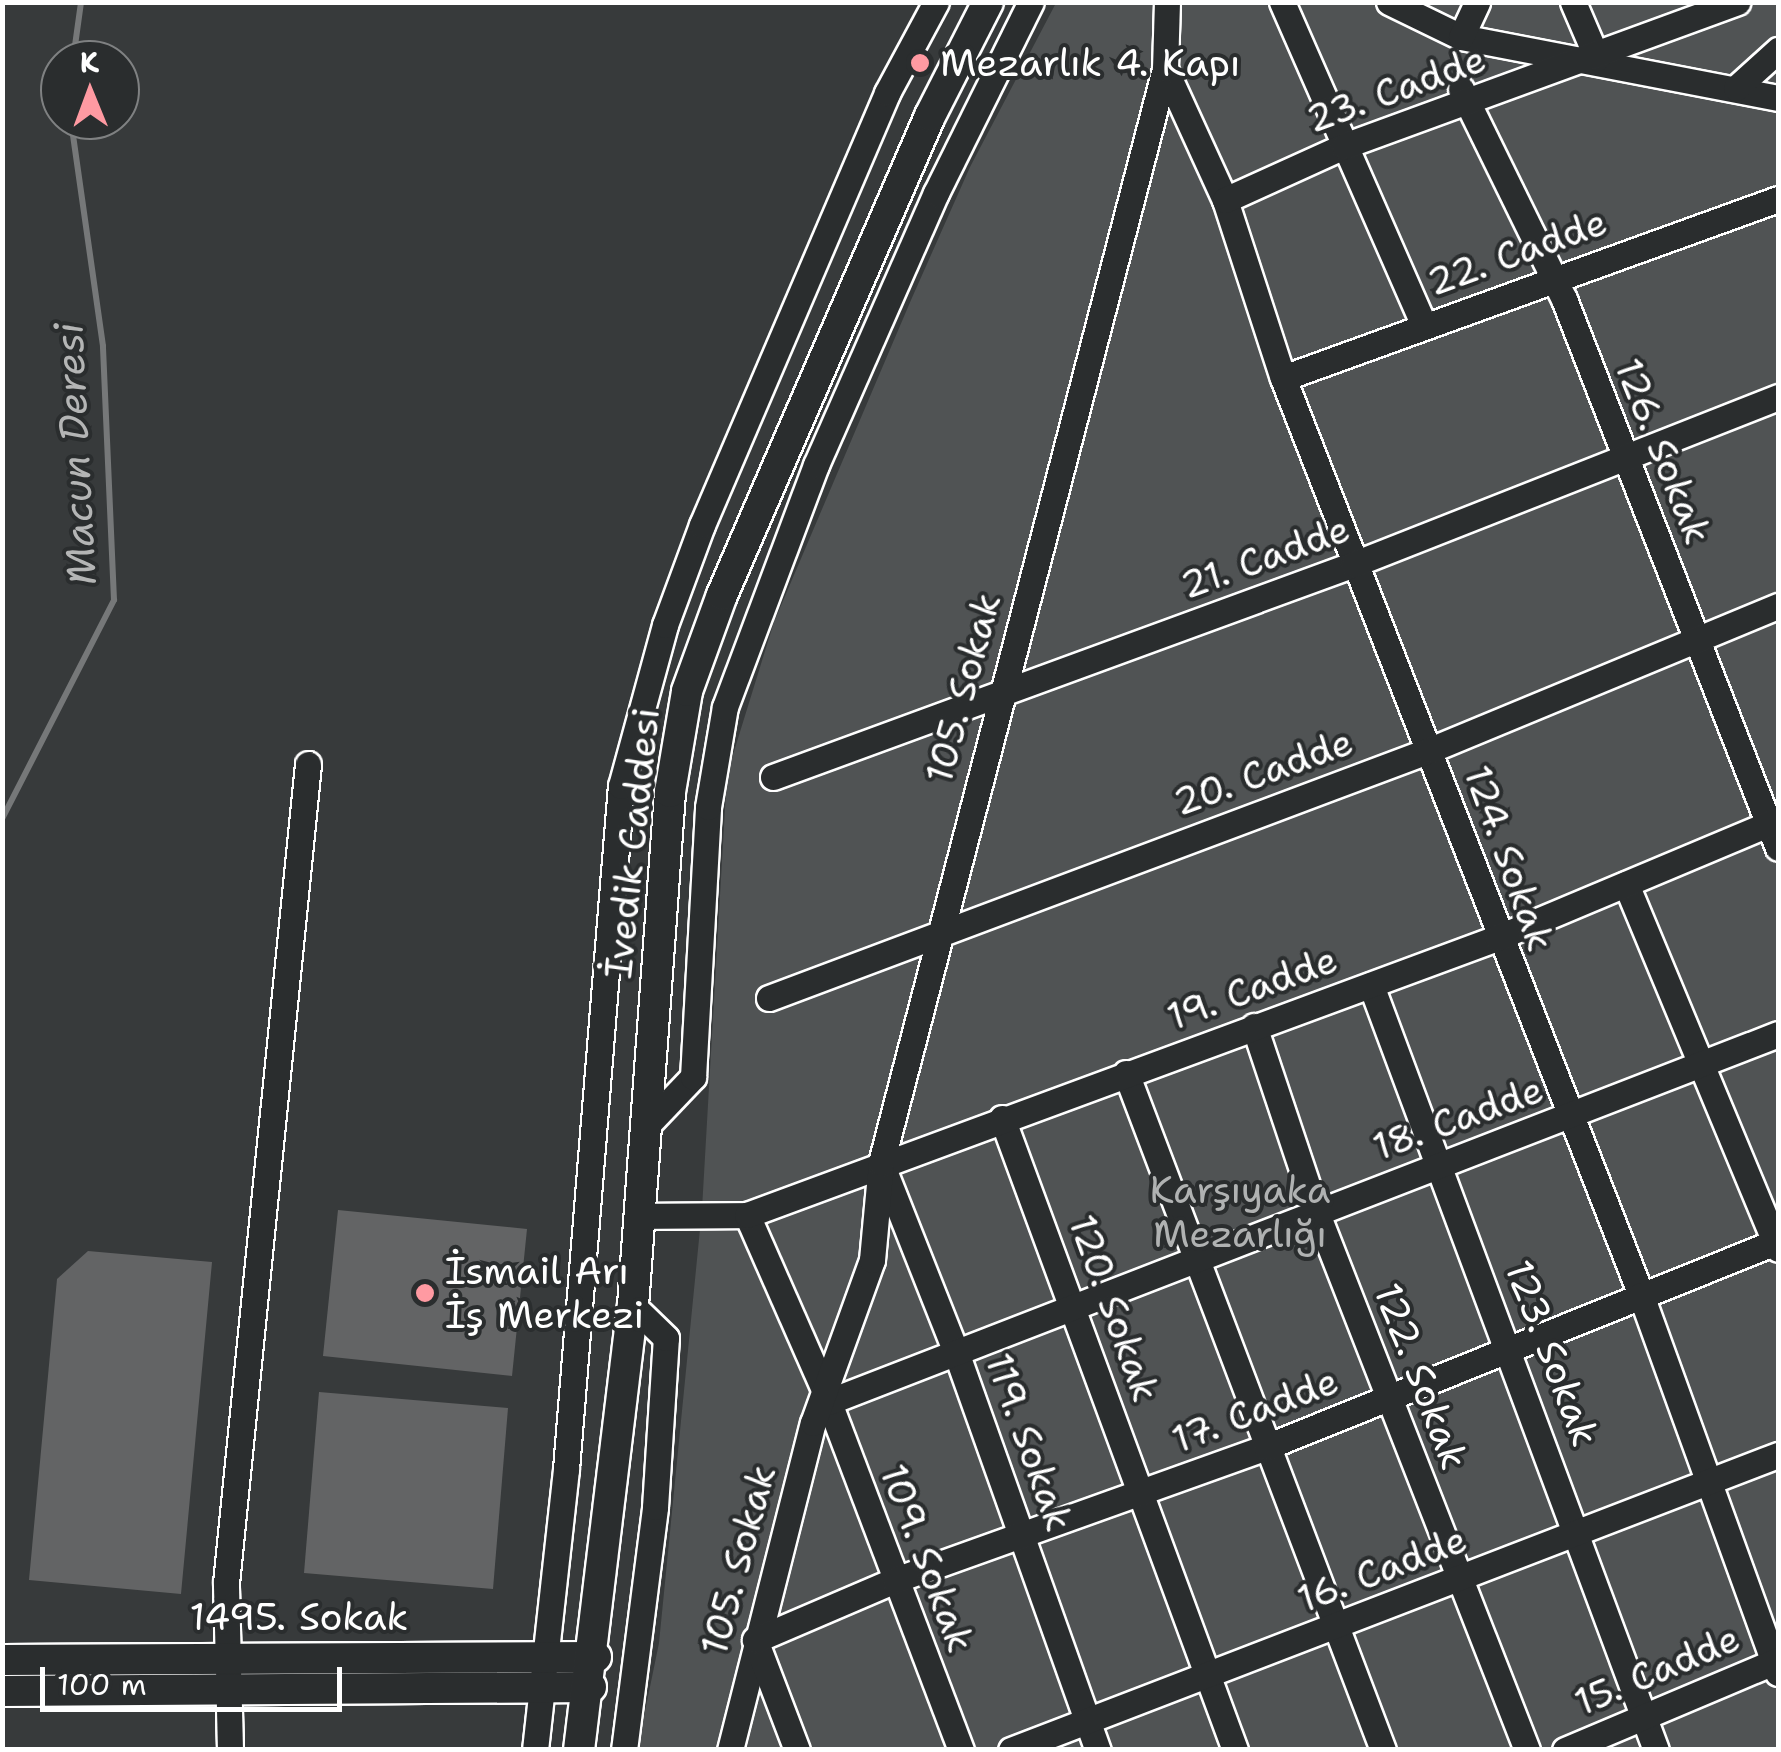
<!DOCTYPE html>
<meta charset="utf-8">
<style>
body{margin:0}
#map{position:relative;width:1781px;height:1752px;overflow:hidden;background:#373a3b;font-family:"Shantell Sans",sans-serif}
div>[style]{position:absolute}
.green>*{inset:0;background:#505354}
.stream>*{height:6px;margin:-3px;padding:0 3px;transform-origin:3px;border-radius:3px;background:#767879}
.building>*{inset:0;background:#636465}
.roads{filter:drop-shadow(2px 0 #fff) drop-shadow(-2px 0 #fff) drop-shadow(0 2px #fff) drop-shadow(0 -2px #fff)}
.minor>*{height:25px;margin:-12.5px;padding:0 12.5px;transform-origin:12.5px;border-radius:12.5px;background:#2a2d2e}
.major>*{height:30px;margin:-15px;padding:0 15px;transform-origin:15px;border-radius:15px;background:#2a2d2e}
.dots>*{width:28px;height:28px;translate:-50% -50%;box-sizing:border-box;border:5px solid #2a2d2e;border-radius:50%}
span{translate:-50% -50%;white-space:nowrap;text-align:center;line-height:1.15;-webkit-text-stroke:8px #2a2d2e;paint-order:stroke}
.poi-label{font-size:38px;color:#fff}
.left{translate:0 -50%;text-align:left}
.street-label{font-size:38px;color:#fff}
.park-label{font-size:38px;color:#b0b2b2}
.water-label{font-size:40px;color:#b4b5b5;font-style:italic}
.frame{position:absolute;inset:0;border:5px solid #fff;pointer-events:none}
.north{position:absolute;left:40px;top:40px;width:100px;height:100px;box-sizing:border-box;background:#2a2d2e;border:2px solid #7f8182;border-radius:50%;rotate:359deg;font-size:28px;font-weight:700;line-height:40px;text-align:center;color:#fff}
.north::after{content:'';display:block;margin:auto;width:35px;height:45px;background:#ff9aa2;clip-path:polygon(50% 0,100% 100%,50% 72%,0 100%)}
.scale{position:absolute;left:40px;top:1667px;width:302px;height:45px;box-sizing:border-box;border:5px solid #fff;border-top:0;padding-left:12px;font-size:30px;line-height:35px;white-space:nowrap;color:#fff;-webkit-text-stroke:8px #2a2d2e;paint-order:stroke}
</style>
<div id="map">
<div class="green">
<div style="clip-path:polygon(1056px 3px,1778px 3px,1778px 1749px,637px 1750px,659px 1643px,702px 1209px,727px 774px,774px 622px,911px 300px,970px 167px)"></div>
</div>
<div class="stream">
<div style="left:73px;top:60px;width:59px;rotate:-82.1deg"></div>
<div style="left:2px;top:819px;width:246px;rotate:-62.9deg"></div>
<div style="left:114px;top:600px;width:254px;rotate:-92.5deg"></div>
<div style="left:103px;top:346px;width:228px;rotate:-98.1deg"></div>
</div>
<div class="building">
<div style="clip-path:polygon(338px 1210px,527px 1229px,512px 1376px,323px 1356px)"></div>
<div style="clip-path:polygon(88px 1251px,212px 1262px,181px 1594px,29px 1580px,57px 1279px)"></div>
<div style="clip-path:polygon(319px 1392px,508px 1408px,493px 1589px,304px 1573px)"></div>
</div>
<div class="roads">
<div class="minor">
<div style="left:1282px;top:2px;width:354px;rotate:66.3deg"></div>
<div style="left:1389px;top:2px;width:80px;rotate:25.9deg"></div>
<div style="left:1461px;top:37px;width:323px;rotate:10.9deg"></div>
<div style="left:1573px;top:2px;width:61px;rotate:66.8deg"></div>
<div style="left:1461px;top:37px;width:38px;rotate:-65deg"></div>
<div style="left:1165px;top:69px;width:144px;rotate:65.4deg"></div>
<div style="left:1225px;top:200px;width:187px;rotate:72deg"></div>
<div style="left:1283px;top:378px;width:984px;rotate:68.67deg"></div>
<div style="left:1641px;top:1295px;width:402px;rotate:70.1deg"></div>
<div style="left:1736px;top:88px;width:57px;rotate:-42.1deg"></div>
<div style="left:1461px;top:89px;width:234px;rotate:63.9deg"></div>
<div style="left:1564px;top:299px;width:589px;rotate:68.7deg"></div>
<div style="left:1225px;top:200px;width:131px;rotate:-24.4deg"></div>
<div style="left:1344px;top:146px;width:419px;rotate:-20.1deg"></div>
<div style="left:1283px;top:378px;width:526px;rotate:-19.88deg"></div>
<div style="left:773px;top:777px;width:619px;rotate:-20.13deg"></div>
<div style="left:1354px;top:564px;width:456px;rotate:-21.5deg"></div>
<div style="left:1626px;top:884px;width:395px;rotate:67.4deg"></div>
<div style="left:1371px;top:985px;width:816px;rotate:69.57deg"></div>
<div style="left:769px;top:998px;width:706px;rotate:-20.57deg"></div>
<div style="left:1430px;top:750px;width:377px;rotate:-22.5deg"></div>
<div style="left:1254px;top:1026px;width:195px;rotate:71.5deg"></div>
<div style="left:1316px;top:1211px;width:579px;rotate:68.62deg"></div>
<div style="left:1126px;top:1073px;width:724px;rotate:69.21deg"></div>
<div style="left:1002px;top:1118px;width:674px;rotate:69.76deg"></div>
<div style="left:649px;top:1123px;width:64px;rotate:-46.3deg"></div>
<div style="left:693px;top:1077px;width:270px;rotate:-86.8deg"></div>
<div style="left:708px;top:807px;width:101px;rotate:-80.4deg"></div>
<div style="left:725px;top:707px;width:259px;rotate:-69.4deg"></div>
<div style="left:816px;top:465px;width:297px;rotate:-66.2deg"></div>
<div style="left:936px;top:193px;width:213px;rotate:-63.6deg"></div>
<div style="left:883px;top:1168px;width:198px;rotate:68.4deg"></div>
<div style="left:956px;top:1352px;width:423px;rotate:70.4deg"></div>
<div style="left:747px;top:1215px;width:193px;rotate:66.2deg"></div>
<div style="left:825px;top:1392px;width:383px;rotate:69.2deg"></div>
<div style="left:641px;top:1216px;width:106px;rotate:-0.5deg"></div>
<div style="left:747px;top:1215px;width:800px;rotate:-20.27deg"></div>
<div style="left:1497px;top:938px;width:305px;rotate:-22.8deg"></div>
<div style="left:828px;top:1402px;width:1019px;rotate:-21.17deg"></div>
<div style="left:230px;top:1750px;width:167px;rotate:-91.4deg"></div>
<div style="left:226px;top:1583px;width:823px;rotate:-84.28deg"></div>
<div style="left:535px;top:1750px;width:283px;rotate:-83.7deg"></div>
<div style="left:566px;top:1469px;width:685px;rotate:-85.4deg"></div>
<div style="left:621px;top:786px;width:167px;rotate:-74.7deg"></div>
<div style="left:665px;top:625px;width:107px;rotate:-69.7deg"></div>
<div style="left:702px;top:525px;width:470px;rotate:-66.8deg"></div>
<div style="left:887px;top:93px;width:103px;rotate:-61.7deg"></div>
<div style="left:624px;top:1750px;width:245px;rotate:-82.7deg"></div>
<div style="left:655px;top:1507px;width:169px;rotate:-86.3deg"></div>
<div style="left:666px;top:1338px;width:46px;rotate:-135.9deg"></div>
<div style="left:730px;top:1750px;width:337px;rotate:-75.8deg"></div>
<div style="left:813px;top:1423px;width:173px;rotate:-70.1deg"></div>
<div style="left:872px;top:1260px;width:97px;rotate:-84.7deg"></div>
<div style="left:881px;top:1163px;width:1130px;rotate:-75.45deg"></div>
<div style="left:1165px;top:69px;width:67px;rotate:-88.3deg"></div>
<div style="left:797px;top:1750px;width:118px;rotate:-110.9deg"></div>
<div style="left:755px;top:1640px;width:152px;rotate:-23.2deg"></div>
<div style="left:895px;top:1580px;width:394px;rotate:-19.7deg"></div>
<div style="left:1266px;top:1447px;width:552px;rotate:-21.92deg"></div>
<div style="left:1011px;top:1750px;width:822px;rotate:-21.04deg"></div>
<div style="left:1565px;top:1750px;width:231px;rotate:-22.9deg"></div>
</div>
<div class="major">
<div style="left:2px;top:1660px;width:594px;rotate:-0.29deg"></div>
<div style="left:2px;top:1691px;width:589px;rotate:-0.39deg"></div>
<div style="left:579px;top:1750px;width:447px;rotate:-83.1deg"></div>
<div style="left:633px;top:1306px;width:515px;rotate:-85.88deg"></div>
<div style="left:670px;top:792px;width:102px;rotate:-80.4deg"></div>
<div style="left:687px;top:691px;width:102px;rotate:-70deg"></div>
<div style="left:722px;top:595px;width:522px;rotate:-66.53deg"></div>
<div style="left:930px;top:116px;width:128px;rotate:-63deg"></div>
</div>
</div>
<div class="dots">
<div style="left:920px;top:63px;background:#ff9aa2"></div>
<div style="left:425px;top:1293px;background:#ff9aa2"></div>
</div>
<div class="poi-label">
<span class="left" style="left:940px;top:63px">Mezarlık 4. Kapı</span>
<span class="left" style="left:445px;top:1293px">İsmail Arı<br>İş Merkezi</span>
</div>
<div class="street-label">
<span style="left:1396px;top:89px;rotate:-20deg">23. Cadde</span>
<span style="left:1517px;top:252px;rotate:-20deg">22. Cadde</span>
<span style="left:1663px;top:451px;rotate:68deg">126. Sokak</span>
<span style="left:1265px;top:557px;rotate:-20deg">21. Cadde</span>
<span style="left:963px;top:688px;rotate:-75deg">105. Sokak</span>
<span style="left:1263px;top:772px;rotate:-20deg">20. Cadde</span>
<span style="left:632px;top:843px;rotate:-84deg">İvedik Caddesi</span>
<span style="left:1509px;top:858px;rotate:70deg">124. Sokak</span>
<span style="left:1252px;top:988px;rotate:-20deg">19. Cadde</span>
<span style="left:1458px;top:1118px;rotate:-20deg">18. Cadde</span>
<span style="left:1114px;top:1308px;rotate:70deg">120. Sokak</span>
<span style="left:1552px;top:1353px;rotate:69deg">123. Sokak</span>
<span style="left:1421px;top:1376px;rotate:69deg">122. Sokak</span>
<span style="left:1255px;top:1410px;rotate:-21deg">17. Cadde</span>
<span style="left:1029px;top:1442px;rotate:70deg">119. Sokak</span>
<span style="left:927px;top:1558px;rotate:69deg">109. Sokak</span>
<span style="left:738px;top:1560px;rotate:-75deg">105. Sokak</span>
<span style="left:1382px;top:1569px;rotate:-21deg">16. Cadde</span>
<span style="left:299px;top:1617px">1495. Sokak</span>
<span style="left:1657px;top:1670px;rotate:-23deg">15. Cadde</span>
</div>
<div class="park-label">
<span style="left:1240px;top:1212px">Karşıyaka<br>Mezarlığı</span>
</div>
<div class="water-label">
<span style="left:75px;top:454px;rotate:-93deg">Macun Deresi</span>
</div>
<div class="frame"></div>
<div class="north">K</div>
<div class="scale">100 m</div>
</div>
